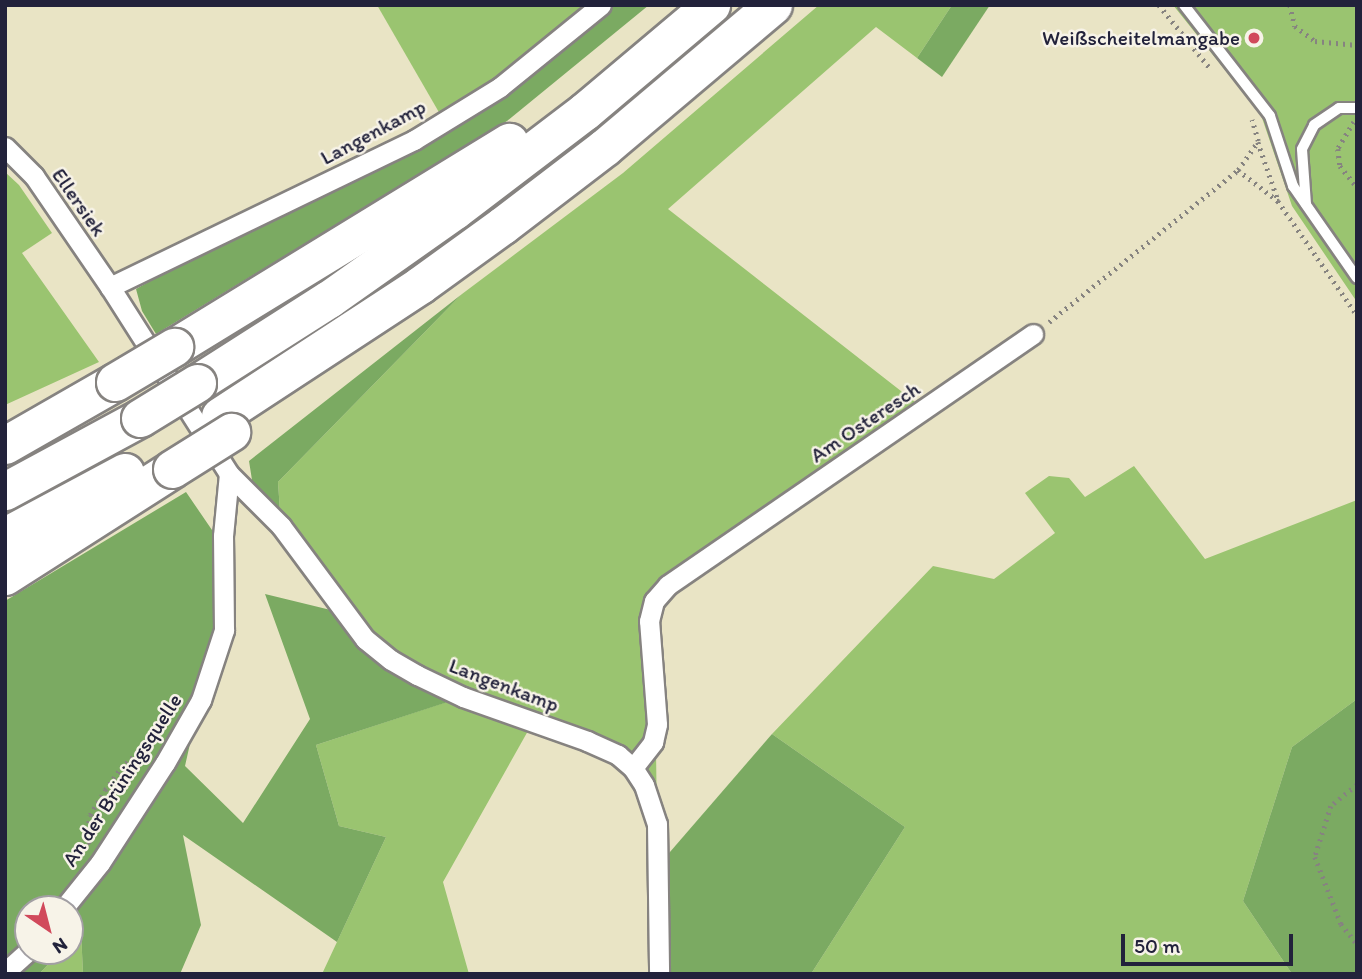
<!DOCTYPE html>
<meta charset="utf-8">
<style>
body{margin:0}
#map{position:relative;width:1362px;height:979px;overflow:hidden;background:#e9e4c5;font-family:Itim,sans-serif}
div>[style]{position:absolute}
.green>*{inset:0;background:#9ac470}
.forest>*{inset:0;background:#7baa62}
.path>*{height:4.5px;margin-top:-2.25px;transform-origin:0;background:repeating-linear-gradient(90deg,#868380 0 2px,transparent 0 7px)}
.roads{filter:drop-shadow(2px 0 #868380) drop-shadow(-2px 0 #868380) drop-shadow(0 2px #868380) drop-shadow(0 -2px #868380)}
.service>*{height:10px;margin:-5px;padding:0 5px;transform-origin:5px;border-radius:5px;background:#fff}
.minor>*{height:19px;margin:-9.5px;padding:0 9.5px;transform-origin:9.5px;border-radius:9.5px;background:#fff}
.motorway>*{height:37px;margin:-18.5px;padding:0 18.5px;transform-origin:18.5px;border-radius:18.5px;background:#fff}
.bridges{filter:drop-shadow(2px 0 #868380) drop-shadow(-2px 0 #868380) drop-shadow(0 2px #868380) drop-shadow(0 -2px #868380)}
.motorway-bridge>*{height:37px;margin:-18.5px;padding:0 18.5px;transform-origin:18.5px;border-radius:18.5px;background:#fff}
.dots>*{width:19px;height:19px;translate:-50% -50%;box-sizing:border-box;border:4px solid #f7f3e8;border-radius:50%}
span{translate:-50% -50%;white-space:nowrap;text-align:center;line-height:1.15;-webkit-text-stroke:5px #f7f3e8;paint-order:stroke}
.poi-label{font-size:21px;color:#22223b}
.right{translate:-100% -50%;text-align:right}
.street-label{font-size:21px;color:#22223b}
.frame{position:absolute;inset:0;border:7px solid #22223b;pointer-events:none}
.north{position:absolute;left:14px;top:895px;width:70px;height:70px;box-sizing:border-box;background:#f7f3e8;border:2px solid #a29fa3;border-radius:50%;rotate:145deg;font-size:19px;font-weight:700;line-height:28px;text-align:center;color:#22223b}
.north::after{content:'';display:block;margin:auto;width:24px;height:32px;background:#d1495b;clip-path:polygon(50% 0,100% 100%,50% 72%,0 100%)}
.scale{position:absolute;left:1121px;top:934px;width:172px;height:32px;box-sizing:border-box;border:4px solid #22223b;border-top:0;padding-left:9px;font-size:21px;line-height:24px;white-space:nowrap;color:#22223b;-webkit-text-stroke:5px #f7f3e8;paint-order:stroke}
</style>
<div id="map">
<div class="green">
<div style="clip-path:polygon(377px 5px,601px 5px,444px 121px)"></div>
<div style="clip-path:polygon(819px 5px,952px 5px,917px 58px,876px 27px,668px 209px,924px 409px,654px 601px,657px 824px,633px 768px,533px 722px,443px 882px,469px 974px,322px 974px,386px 837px,339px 826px,316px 745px,462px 697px,391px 660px,281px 526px,278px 482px,462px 294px,623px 173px)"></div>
<div style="clip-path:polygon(1173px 5px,1357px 5px,1357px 302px,1292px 206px,1261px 115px)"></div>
<div style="clip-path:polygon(5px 172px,19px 185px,52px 233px,22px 253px,99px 362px,5px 405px)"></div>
<div style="clip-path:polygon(1134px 466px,1205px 559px,1357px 500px,1357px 699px,1292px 747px,1243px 901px,1292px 974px,811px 974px,905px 827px,772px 734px,933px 566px,994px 579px,1055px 533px,1025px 493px,1049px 476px,1069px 478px,1085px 497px)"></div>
<div style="clip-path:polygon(81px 931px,83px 974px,39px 974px,61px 951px,70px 951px,70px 942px)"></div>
</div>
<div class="forest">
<div style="clip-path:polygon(601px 5px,649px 5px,507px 121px,156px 334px,142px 311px,136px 289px,326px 182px,414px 140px)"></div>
<div style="clip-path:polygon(952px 5px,990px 5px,942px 77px,917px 58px)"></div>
<div style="clip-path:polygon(462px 294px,278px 482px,281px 526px,255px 499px,249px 461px)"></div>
<div style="clip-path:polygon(186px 492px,212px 530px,223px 536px,225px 589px,185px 766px,243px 823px,310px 719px,265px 594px,343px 613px,365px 639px,463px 697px,316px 745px,339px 826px,386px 837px,337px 942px,183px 835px,201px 925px,180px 974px,83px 974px,81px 931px,70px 942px,70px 909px,28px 909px,28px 951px,61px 951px,39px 974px,5px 974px,5px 601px)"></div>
<div style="clip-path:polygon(1357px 699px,1357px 974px,1292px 974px,1243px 901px,1292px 747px)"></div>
<div style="clip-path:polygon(772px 734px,905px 827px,811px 974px,659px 974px,657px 867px)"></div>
</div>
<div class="path">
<div style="left:1159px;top:5px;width:80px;rotate:51.1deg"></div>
<div style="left:1290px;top:5px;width:22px;rotate:77deg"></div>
<div style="left:1295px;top:26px;width:25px;rotate:37deg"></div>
<div style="left:1315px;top:41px;width:42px;rotate:5.4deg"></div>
<div style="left:1354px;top:122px;width:31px;rotate:121deg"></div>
<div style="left:1338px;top:149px;width:17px;rotate:83deg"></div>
<div style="left:1340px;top:166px;width:27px;rotate:51deg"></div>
<div style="left:1258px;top:142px;width:61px;rotate:71deg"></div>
<div style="left:1238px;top:170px;width:51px;rotate:37.8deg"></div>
<div style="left:1278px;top:201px;width:139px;rotate:55.3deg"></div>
<div style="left:1049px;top:322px;width:243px;rotate:-38.8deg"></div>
<div style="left:1238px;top:170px;width:35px;rotate:-55deg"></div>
<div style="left:1258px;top:141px;width:22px;rotate:-106deg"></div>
<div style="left:1357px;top:785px;width:33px;rotate:141deg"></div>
<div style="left:1331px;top:806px;width:53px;rotate:107.4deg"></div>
<div style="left:1315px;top:857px;width:72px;rotate:68.8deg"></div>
<div style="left:1341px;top:924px;width:26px;rotate:51deg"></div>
<div style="left:90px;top:844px;width:8px;rotate:-120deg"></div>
<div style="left:86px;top:837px;width:22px;rotate:-80deg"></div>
<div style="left:90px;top:815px;width:29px;rotate:-59deg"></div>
<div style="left:105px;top:790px;width:27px;rotate:-54deg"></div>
<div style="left:121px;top:768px;width:48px;rotate:-43.3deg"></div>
</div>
<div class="roads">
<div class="service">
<div style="left:1184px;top:5px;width:140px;rotate:52.2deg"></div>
<div style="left:1270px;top:116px;width:74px;rotate:71.8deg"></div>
<div style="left:1293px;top:186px;width:112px;rotate:55.2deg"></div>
<div style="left:1306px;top:204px;width:55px;rotate:-94.2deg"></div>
<div style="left:1302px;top:149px;width:27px;rotate:-63deg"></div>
<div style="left:1314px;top:125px;width:30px;rotate:-34deg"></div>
<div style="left:1339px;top:108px;width:18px"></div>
</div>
<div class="minor">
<div style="left:5px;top:147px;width:41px;rotate:45deg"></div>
<div style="left:34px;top:176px;width:135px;rotate:55.6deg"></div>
<div style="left:110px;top:287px;width:222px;rotate:57.5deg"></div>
<div style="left:229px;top:474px;width:74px;rotate:45deg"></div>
<div style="left:281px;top:526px;width:141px;rotate:53.4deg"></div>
<div style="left:365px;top:639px;width:33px;rotate:39deg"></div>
<div style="left:391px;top:660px;width:30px;rotate:30deg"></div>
<div style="left:417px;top:675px;width:51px;rotate:25.6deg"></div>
<div style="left:463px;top:697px;width:132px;rotate:19.5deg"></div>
<div style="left:587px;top:741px;width:34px;rotate:24deg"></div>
<div style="left:618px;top:755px;width:20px;rotate:41deg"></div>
<div style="left:633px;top:768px;width:20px;rotate:57deg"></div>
<div style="left:644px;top:785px;width:41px;rotate:71.6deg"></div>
<div style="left:657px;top:824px;width:150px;rotate:89.2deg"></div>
<div style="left:110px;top:287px;width:338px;rotate:-25.8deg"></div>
<div style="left:414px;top:140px;width:101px;rotate:-31.6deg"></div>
<div style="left:500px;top:87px;width:130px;rotate:-39.1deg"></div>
<div style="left:633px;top:768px;width:33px;rotate:-52deg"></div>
<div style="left:653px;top:742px;width:18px;rotate:-77deg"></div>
<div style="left:657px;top:724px;width:103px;rotate:-94.4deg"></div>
<div style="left:649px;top:621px;width:21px;rotate:-76deg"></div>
<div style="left:654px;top:601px;width:21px;rotate:-49deg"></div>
<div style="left:668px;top:585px;width:443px;rotate:-34.5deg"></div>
<div style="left:63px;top:909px;width:59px;rotate:-51.2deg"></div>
<div style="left:100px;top:863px;width:119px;rotate:-57deg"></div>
<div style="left:165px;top:763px;width:73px;rotate:-60.3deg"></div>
<div style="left:201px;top:700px;width:74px;rotate:-71.8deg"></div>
<div style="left:224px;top:630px;width:94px;rotate:-90.6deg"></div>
<div style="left:223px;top:536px;width:62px;rotate:-84.5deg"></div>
<div style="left:5px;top:972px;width:31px;rotate:-42deg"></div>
</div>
<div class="motorway">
<div style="left:174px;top:347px;width:393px;rotate:-31.5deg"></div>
<div style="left:197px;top:383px;width:156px;rotate:-32.5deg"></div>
<div style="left:329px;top:299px;width:154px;rotate:-35.2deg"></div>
<div style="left:455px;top:210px;width:163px;rotate:-37.3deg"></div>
<div style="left:585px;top:111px;width:165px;rotate:-40.1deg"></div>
<div style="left:220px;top:416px;width:239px;rotate:-33.2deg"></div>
<div style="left:420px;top:285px;width:102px;rotate:-35.9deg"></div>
<div style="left:503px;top:225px;width:128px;rotate:-37.4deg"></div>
<div style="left:605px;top:147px;width:220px;rotate:-40.2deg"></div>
<div style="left:5px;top:445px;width:127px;rotate:-29.8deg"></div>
<div style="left:5px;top:491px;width:153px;rotate:-28.4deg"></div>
<div style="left:5px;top:536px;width:136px;rotate:-28.1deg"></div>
<div style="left:5px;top:576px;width:198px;rotate:-32.6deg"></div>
</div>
</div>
<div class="bridges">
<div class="motorway-bridge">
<div style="left:115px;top:382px;width:69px;rotate:-30.7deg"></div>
<div style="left:140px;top:418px;width:67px;rotate:-31.6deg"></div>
<div style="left:172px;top:469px;width:70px;rotate:-32.1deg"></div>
</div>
</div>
<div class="dots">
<div style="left:1254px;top:38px;background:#d1495b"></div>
</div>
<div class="poi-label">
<span class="right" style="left:1240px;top:38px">Weißscheitelmangabe</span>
</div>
<div class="street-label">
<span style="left:373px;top:132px;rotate:-28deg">Langenkamp</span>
<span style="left:79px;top:202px;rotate:55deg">Ellersiek</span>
<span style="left:865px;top:422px;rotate:-34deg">Am Osteresch</span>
<span style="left:504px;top:685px;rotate:21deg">Langenkamp</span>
<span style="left:122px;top:780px;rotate:-57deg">An der Brüningsquelle</span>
</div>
<div class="frame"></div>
<div class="north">N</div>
<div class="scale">50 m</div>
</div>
